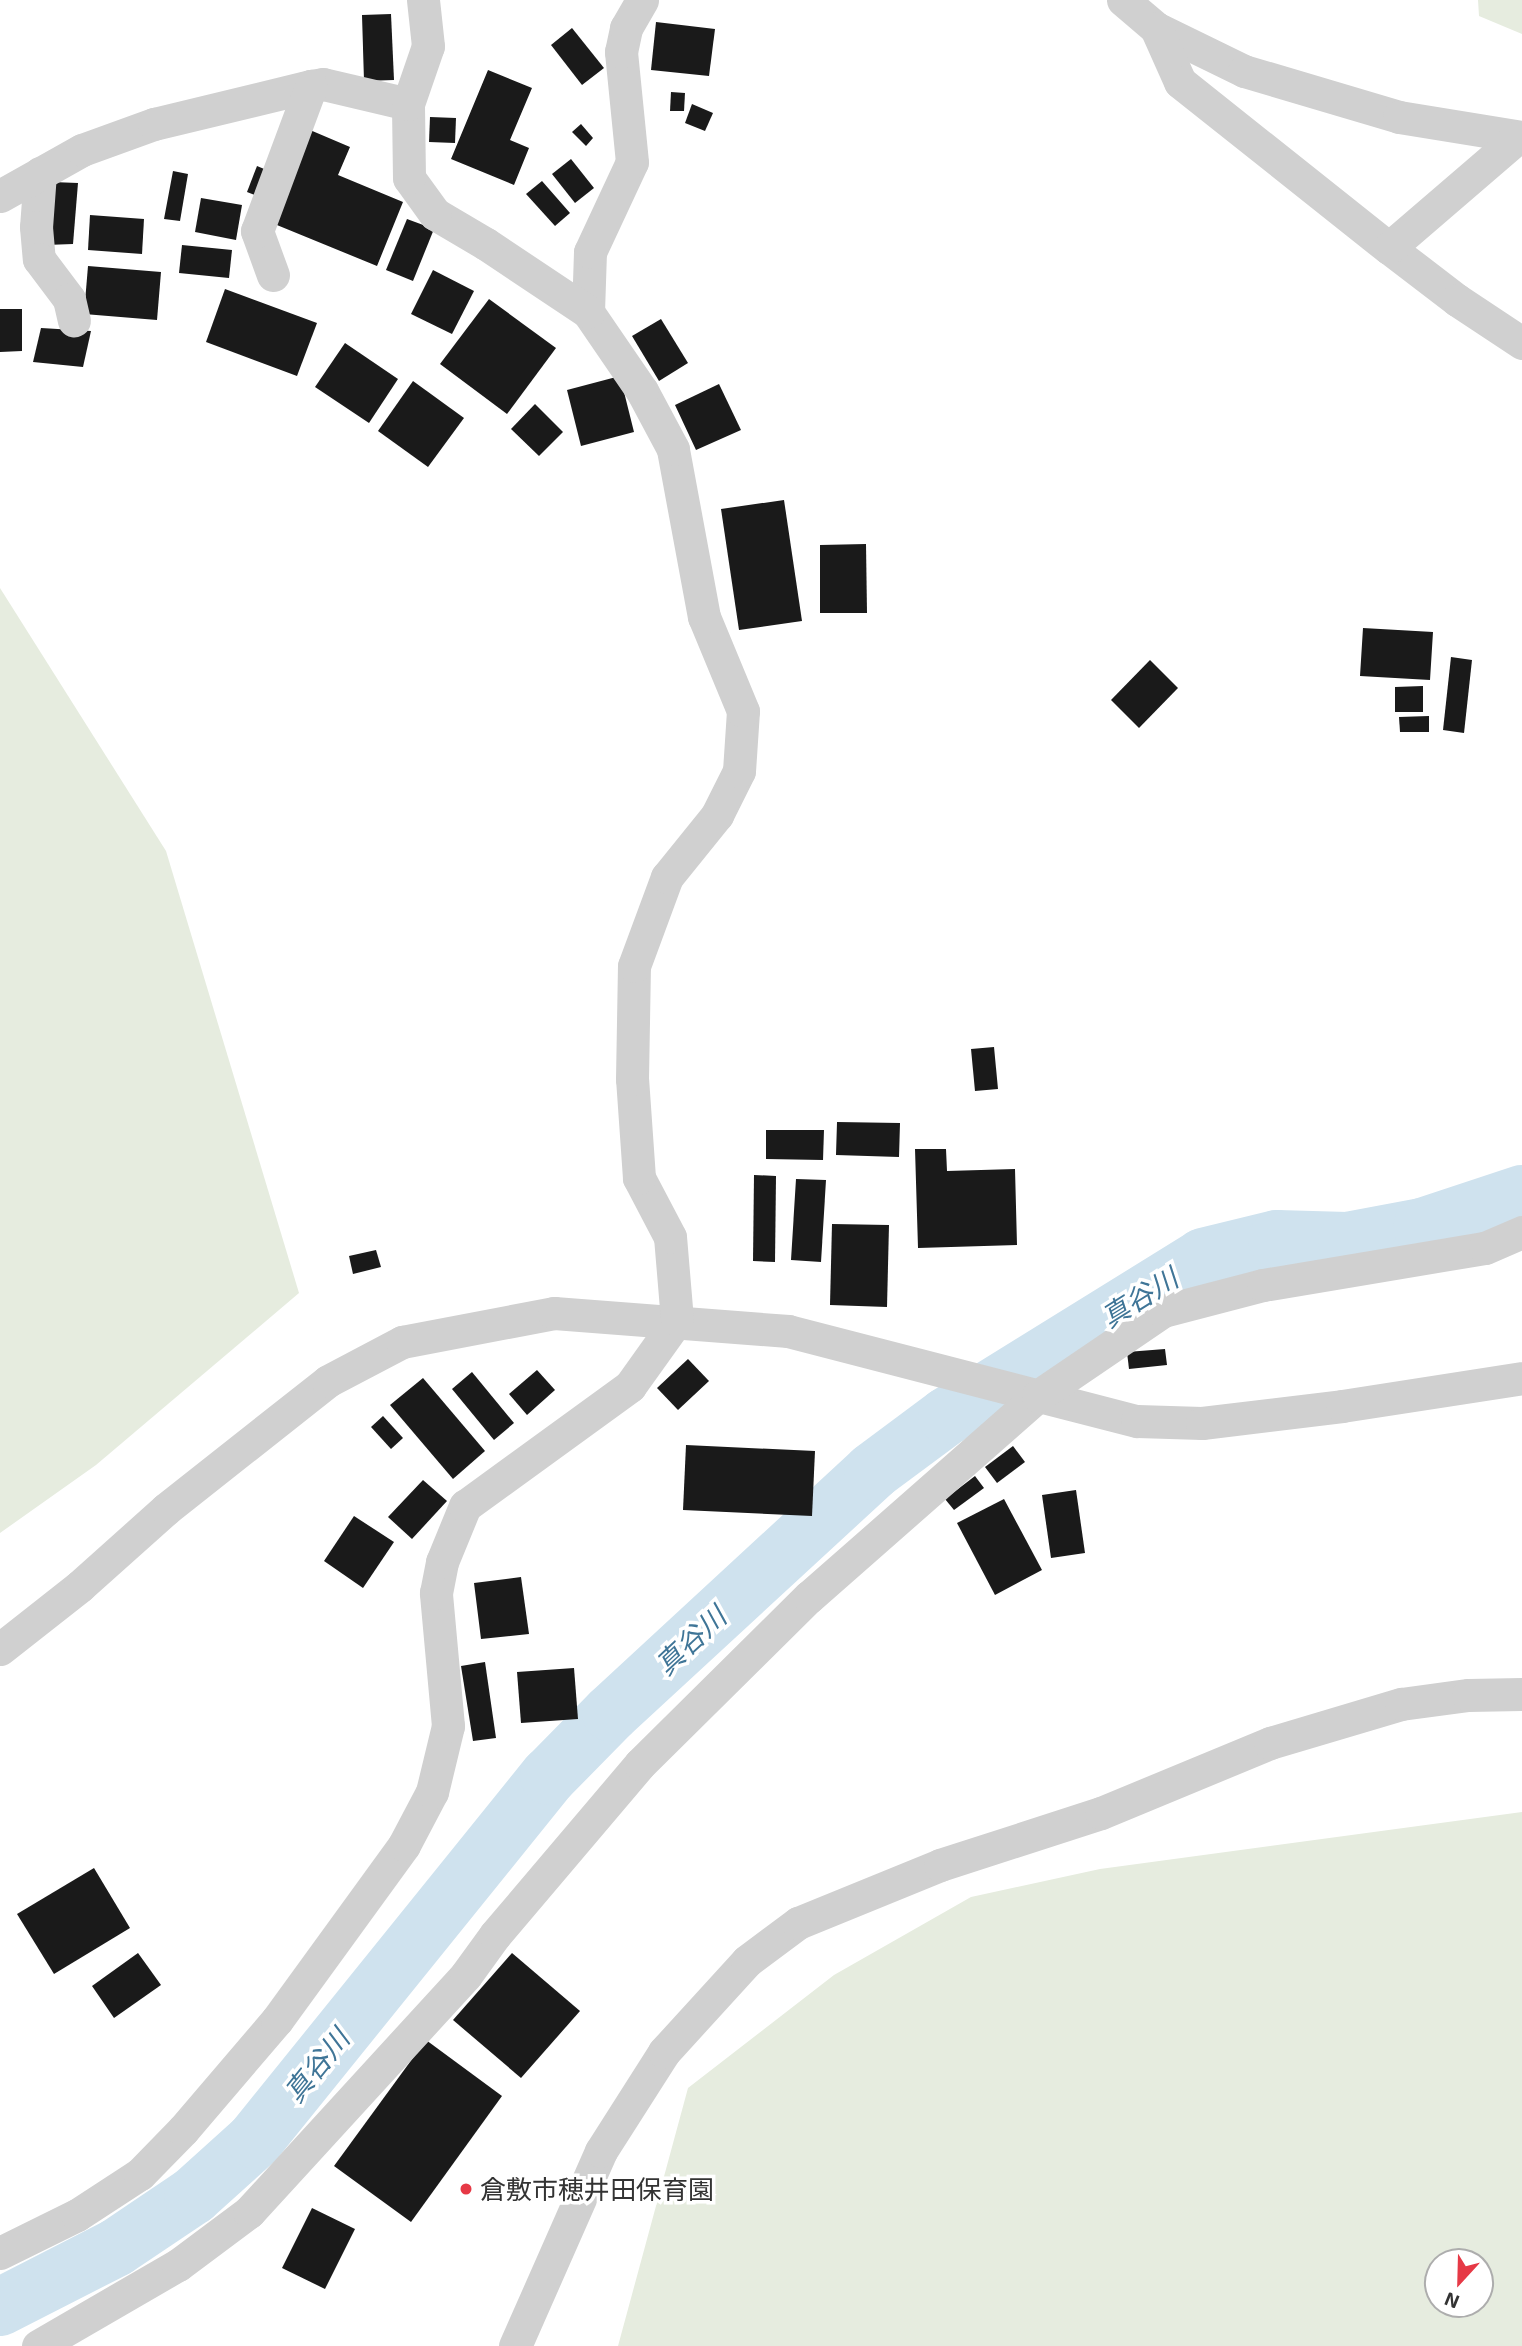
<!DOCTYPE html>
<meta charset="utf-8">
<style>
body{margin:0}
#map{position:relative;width:1522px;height:2346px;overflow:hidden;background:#fff;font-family:"Exo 2","Noto Sans JP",sans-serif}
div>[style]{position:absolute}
.green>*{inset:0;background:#e6ecdf}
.river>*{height:58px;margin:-29px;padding:0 29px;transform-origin:29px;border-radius:29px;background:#cfe2ee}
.building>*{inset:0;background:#1a1a1a}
.minor>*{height:33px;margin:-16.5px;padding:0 16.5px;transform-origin:16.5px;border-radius:16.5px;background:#d0d0d0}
.dots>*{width:19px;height:19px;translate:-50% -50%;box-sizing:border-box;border:4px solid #fff;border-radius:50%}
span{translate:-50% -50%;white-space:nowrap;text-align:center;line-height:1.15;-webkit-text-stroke:7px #fff;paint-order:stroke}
.poi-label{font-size:26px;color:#333}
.left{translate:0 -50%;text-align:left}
.water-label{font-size:28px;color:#3f7597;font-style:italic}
.north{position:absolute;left:1424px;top:2248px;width:70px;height:70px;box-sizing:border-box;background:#fff;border:2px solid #adadad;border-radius:50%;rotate:202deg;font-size:19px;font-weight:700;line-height:28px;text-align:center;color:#333}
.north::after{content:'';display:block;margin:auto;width:24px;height:32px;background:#e63946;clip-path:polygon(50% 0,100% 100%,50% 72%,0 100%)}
</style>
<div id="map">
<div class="green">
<div style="clip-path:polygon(1478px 0,1522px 0,1522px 34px,1479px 16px)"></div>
<div style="clip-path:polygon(0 588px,166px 851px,299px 1293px,96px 1465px,0 1533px)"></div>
<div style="clip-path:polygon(evenodd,1522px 1812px,1522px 2346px,618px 2346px,688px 2088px,834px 1975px,971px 1897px,1100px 1869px,1522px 1812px,1438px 2262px,1480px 2262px,1480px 2304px,1438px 2304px,1438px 2262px)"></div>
</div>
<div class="river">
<div style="left:0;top:2307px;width:131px;rotate:-27.1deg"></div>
<div style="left:117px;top:2247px;width:92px;rotate:-33.9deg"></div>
<div style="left:193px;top:2196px;width:84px;rotate:-42.1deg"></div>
<div style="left:255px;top:2140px;width:468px;rotate:-51.1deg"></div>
<div style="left:549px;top:1776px;width:88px;rotate:-45.5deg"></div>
<div style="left:611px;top:1713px;width:357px;rotate:-42.7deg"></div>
<div style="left:873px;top:1471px;width:92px;rotate:-36.6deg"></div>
<div style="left:947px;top:1416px;width:301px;rotate:-31.8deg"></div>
<div style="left:1203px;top:1257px;width:76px;rotate:-13.7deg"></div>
<div style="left:1277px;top:1239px;width:70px;rotate:1.6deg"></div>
<div style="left:1347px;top:1241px;width:76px;rotate:-10.6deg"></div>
<div style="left:1422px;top:1227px;width:105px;rotate:-18.3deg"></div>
</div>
<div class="building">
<div style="clip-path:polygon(391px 14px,394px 80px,364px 81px,362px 15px)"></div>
<div style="clip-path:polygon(656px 22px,715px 29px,709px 76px,651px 70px)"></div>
<div style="clip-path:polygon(572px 28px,604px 68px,582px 85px,551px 45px)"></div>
<div style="clip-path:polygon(488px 70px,532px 88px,510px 140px,529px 148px,514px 185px,451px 159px)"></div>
<div style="clip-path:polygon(671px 92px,685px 93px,684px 111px,670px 111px)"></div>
<div style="clip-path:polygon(692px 104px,713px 113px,705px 131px,685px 123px)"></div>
<div style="clip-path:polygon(430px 117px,456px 118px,455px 143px,429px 142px)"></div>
<div style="clip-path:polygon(581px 124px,593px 138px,586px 146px,572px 132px)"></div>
<div style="clip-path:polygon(310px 130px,350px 147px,338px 175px,403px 202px,377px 266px,272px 223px)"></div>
<div style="clip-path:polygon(571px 159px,594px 188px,575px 203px,552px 174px)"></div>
<div style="clip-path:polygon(257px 166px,269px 171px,260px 197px,247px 192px)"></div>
<div style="clip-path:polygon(173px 171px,188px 174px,180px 221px,164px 219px)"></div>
<div style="clip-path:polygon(542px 181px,570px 213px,555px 226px,526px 194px)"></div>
<div style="clip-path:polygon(52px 182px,78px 183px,73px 244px,46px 245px)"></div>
<div style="clip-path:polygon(201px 198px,242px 205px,236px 240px,195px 232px)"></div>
<div style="clip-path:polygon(90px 215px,144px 219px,142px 254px,88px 250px)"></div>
<div style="clip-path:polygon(407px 219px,434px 229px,413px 281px,386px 270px)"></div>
<div style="clip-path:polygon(182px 245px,232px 250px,229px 278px,179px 273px)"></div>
<div style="clip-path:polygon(88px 266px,161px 272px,157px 320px,84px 314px)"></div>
<div style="clip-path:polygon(433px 270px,474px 291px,452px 334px,411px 314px)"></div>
<div style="clip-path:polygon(225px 289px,317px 323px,297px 376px,206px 342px)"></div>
<div style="clip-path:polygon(489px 299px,556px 348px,507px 414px,440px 364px)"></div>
<div style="clip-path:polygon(0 309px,22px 309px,22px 351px,0 352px)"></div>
<div style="clip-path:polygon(661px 319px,688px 363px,659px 381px,632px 336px)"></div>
<div style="clip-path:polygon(41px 328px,91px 331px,83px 367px,33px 362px)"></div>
<div style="clip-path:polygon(345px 343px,398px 379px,369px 423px,315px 387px)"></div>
<div style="clip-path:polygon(620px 376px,634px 432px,581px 446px,567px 390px)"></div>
<div style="clip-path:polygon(413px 381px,464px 418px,428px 467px,378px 431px)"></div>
<div style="clip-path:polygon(719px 384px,741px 430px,696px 450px,675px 405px)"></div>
<div style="clip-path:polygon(535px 404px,563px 432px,539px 456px,511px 429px)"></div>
<div style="clip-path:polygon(784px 500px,802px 621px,739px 630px,721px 509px)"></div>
<div style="clip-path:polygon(866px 544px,867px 613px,820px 613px,820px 545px)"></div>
<div style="clip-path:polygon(1363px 628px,1433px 632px,1430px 680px,1360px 676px)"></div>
<div style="clip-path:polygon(1451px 657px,1472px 660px,1464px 733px,1443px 730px)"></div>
<div style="clip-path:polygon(1150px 660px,1178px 688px,1139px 728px,1111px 700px)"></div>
<div style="clip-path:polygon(1423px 686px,1423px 712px,1395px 712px,1395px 687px)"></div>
<div style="clip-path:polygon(1429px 716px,1429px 732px,1400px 732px,1399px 717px)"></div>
<div style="clip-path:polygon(994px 1047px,998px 1089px,975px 1091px,971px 1049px)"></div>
<div style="clip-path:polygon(837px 1122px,900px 1123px,899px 1157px,836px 1155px)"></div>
<div style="clip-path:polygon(766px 1130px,824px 1130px,823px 1160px,766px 1159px)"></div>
<div style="clip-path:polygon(915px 1149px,946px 1149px,947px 1171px,1015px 1169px,1017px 1245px,918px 1248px)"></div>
<div style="clip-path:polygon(754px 1175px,776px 1176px,775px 1262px,753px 1261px)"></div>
<div style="clip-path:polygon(796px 1179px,826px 1180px,821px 1262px,791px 1260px)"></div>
<div style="clip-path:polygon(832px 1224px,889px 1225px,887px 1307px,830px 1305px)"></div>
<div style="clip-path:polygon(376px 1250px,381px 1267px,353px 1274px,349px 1256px)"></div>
<div style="clip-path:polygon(1165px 1349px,1167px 1365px,1129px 1369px,1127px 1352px)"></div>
<div style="clip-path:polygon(688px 1359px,709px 1381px,678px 1410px,657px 1388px)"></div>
<div style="clip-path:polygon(537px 1370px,555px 1390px,527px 1415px,509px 1394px)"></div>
<div style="clip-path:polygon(472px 1372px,514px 1423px,494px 1440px,452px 1389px)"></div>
<div style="clip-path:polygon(423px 1378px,485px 1451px,453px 1479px,390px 1405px)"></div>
<div style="clip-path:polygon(383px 1416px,403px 1438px,391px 1449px,371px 1427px)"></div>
<div style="clip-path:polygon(686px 1445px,815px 1451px,812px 1516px,683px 1510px)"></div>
<div style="clip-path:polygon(1013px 1446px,1025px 1462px,997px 1483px,985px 1467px)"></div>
<div style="clip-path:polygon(975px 1476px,984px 1488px,954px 1510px,945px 1499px)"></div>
<div style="clip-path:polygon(423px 1480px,447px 1501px,412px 1539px,388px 1517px)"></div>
<div style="clip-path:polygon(1076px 1490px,1085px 1553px,1051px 1558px,1042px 1495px)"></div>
<div style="clip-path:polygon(1004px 1499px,1042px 1570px,995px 1595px,957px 1523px)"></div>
<div style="clip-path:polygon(354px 1516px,394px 1542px,363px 1588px,324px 1561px)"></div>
<div style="clip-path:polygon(521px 1577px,529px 1634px,481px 1639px,474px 1583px)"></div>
<div style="clip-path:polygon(485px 1662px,496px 1738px,473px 1741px,461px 1666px)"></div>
<div style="clip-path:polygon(574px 1668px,578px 1719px,521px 1723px,517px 1672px)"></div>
<div style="clip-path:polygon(94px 1868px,130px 1928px,54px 1974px,17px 1914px)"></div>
<div style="clip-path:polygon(138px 1953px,161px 1985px,114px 2018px,92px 1986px)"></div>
<div style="clip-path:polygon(512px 1953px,580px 2011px,521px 2078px,453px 2020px)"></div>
<div style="clip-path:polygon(426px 2040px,502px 2096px,411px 2222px,334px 2166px)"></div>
<div style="clip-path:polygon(312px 2208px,355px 2229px,325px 2289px,282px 2268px)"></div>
</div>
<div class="minor">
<div style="left:1123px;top:0;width:43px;rotate:40.3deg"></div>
<div style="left:1156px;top:28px;width:98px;rotate:26deg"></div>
<div style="left:1244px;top:71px;width:162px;rotate:16.5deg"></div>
<div style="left:1399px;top:117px;width:125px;rotate:9.2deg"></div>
<div style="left:1156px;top:28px;width:59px;rotate:66deg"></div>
<div style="left:1180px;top:82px;width:267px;rotate:38.5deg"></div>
<div style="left:1389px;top:248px;width:86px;rotate:37.4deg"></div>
<div style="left:1457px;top:300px;width:78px;rotate:33.5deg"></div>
<div style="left:40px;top:173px;width:54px;rotate:94.2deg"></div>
<div style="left:36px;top:227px;width:32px;rotate:85deg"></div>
<div style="left:39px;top:259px;width:50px;rotate:53.1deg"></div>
<div style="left:69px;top:299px;width:22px;rotate:77deg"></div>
<div style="left:0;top:196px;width:94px;rotate:-29.3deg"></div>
<div style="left:82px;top:150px;width:77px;rotate:-19.9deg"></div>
<div style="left:154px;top:124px;width:162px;rotate:-13.6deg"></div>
<div style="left:311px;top:86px;width:12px;rotate:-9deg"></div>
<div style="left:323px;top:84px;width:87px;rotate:13.2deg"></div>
<div style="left:1389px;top:248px;width:170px;rotate:-40.7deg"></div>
<div style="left:273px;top:275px;width:47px;rotate:-110deg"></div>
<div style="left:257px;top:231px;width:155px;rotate:-69.6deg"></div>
<div style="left:588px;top:312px;width:60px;rotate:-88.1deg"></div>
<div style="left:590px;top:252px;width:99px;rotate:-65deg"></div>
<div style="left:632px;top:162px;width:111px;rotate:-95.7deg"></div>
<div style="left:621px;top:52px;width:25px;rotate:-78deg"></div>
<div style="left:626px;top:28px;width:32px;rotate:-60deg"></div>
<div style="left:0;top:1649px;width:102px;rotate:-38.2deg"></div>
<div style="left:80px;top:1586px;width:115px;rotate:-41.8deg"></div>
<div style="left:166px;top:1509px;width:206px;rotate:-38.3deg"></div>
<div style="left:328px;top:1381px;width:84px;rotate:-27.8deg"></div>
<div style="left:402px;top:1342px;width:155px;rotate:-10.8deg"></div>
<div style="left:554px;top:1313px;width:235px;rotate:4.4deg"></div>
<div style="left:788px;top:1331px;width:360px;rotate:14.5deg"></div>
<div style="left:1137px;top:1421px;width:65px;rotate:1.8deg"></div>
<div style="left:1202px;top:1423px;width:141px;rotate:-6.9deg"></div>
<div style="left:1342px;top:1406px;width:182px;rotate:-8.8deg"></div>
<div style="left:0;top:2253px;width:86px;rotate:-26.3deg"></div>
<div style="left:77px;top:2215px;width:75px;rotate:-33.1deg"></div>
<div style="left:140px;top:2174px;width:62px;rotate:-45.7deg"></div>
<div style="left:183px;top:2130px;width:145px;rotate:-49.5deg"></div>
<div style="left:277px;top:2020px;width:216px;rotate:-54deg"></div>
<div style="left:404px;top:1845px;width:60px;rotate:-62.2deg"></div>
<div style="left:432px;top:1792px;width:68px;rotate:-76.4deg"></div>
<div style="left:448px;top:1726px;width:134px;rotate:-95.2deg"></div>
<div style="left:436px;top:1593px;width:32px;rotate:-79deg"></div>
<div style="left:442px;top:1562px;width:61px;rotate:-67.7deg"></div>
<div style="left:465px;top:1506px;width:204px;rotate:-36deg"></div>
<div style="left:630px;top:1386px;width:81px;rotate:-54.5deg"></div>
<div style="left:677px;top:1320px;width:83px;rotate:-94.8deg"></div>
<div style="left:670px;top:1237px;width:67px;rotate:-117.7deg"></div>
<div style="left:639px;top:1178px;width:99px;rotate:-94deg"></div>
<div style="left:632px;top:1079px;width:113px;rotate:-89deg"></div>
<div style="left:634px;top:966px;width:95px;rotate:-69.7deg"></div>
<div style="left:667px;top:877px;width:80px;rotate:-51.1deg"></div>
<div style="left:717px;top:815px;width:49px;rotate:-63.4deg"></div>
<div style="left:739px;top:771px;width:60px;rotate:-86.2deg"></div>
<div style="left:743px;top:711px;width:102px;rotate:-112.5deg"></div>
<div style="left:704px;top:617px;width:171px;rotate:-100.5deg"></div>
<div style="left:673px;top:449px;width:66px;rotate:-118.1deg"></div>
<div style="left:642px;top:391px;width:96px;rotate:-124.4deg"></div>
<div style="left:588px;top:312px;width:123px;rotate:-146.3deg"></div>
<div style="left:486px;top:244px;width:59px;rotate:-149.5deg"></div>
<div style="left:435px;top:214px;width:44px;rotate:-125.8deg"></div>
<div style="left:409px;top:178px;width:74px;rotate:-90.8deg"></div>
<div style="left:408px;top:104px;width:61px;rotate:-71deg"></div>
<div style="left:428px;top:46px;width:46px;rotate:-96.2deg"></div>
<div style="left:38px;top:2346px;width:162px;rotate:-30.1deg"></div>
<div style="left:178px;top:2265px;width:89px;rotate:-36.7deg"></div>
<div style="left:249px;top:2212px;width:321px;rotate:-47.5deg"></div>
<div style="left:466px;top:1975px;width:49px;rotate:-54.1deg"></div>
<div style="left:495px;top:1935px;width:224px;rotate:-49.7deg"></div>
<div style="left:640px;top:1764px;width:238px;rotate:-44.7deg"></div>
<div style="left:809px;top:1597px;width:305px;rotate:-41.3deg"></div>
<div style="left:1038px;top:1396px;width:151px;rotate:-34.2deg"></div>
<div style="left:1163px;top:1311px;width:103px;rotate:-14.6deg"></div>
<div style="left:1263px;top:1285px;width:225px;rotate:-9.5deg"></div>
<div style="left:1485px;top:1248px;width:40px;rotate:-23.4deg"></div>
<div style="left:515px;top:2346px;width:213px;rotate:-66.2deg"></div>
<div style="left:601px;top:2151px;width:117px;rotate:-57.5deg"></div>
<div style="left:664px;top:2052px;width:123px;rotate:-47.6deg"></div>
<div style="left:747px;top:1961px;width:64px;rotate:-36.7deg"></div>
<div style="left:798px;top:1923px;width:153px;rotate:-22.2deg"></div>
<div style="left:940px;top:1865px;width:169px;rotate:-17.9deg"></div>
<div style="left:1101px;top:1813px;width:183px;rotate:-22.5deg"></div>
<div style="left:1270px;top:1743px;width:137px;rotate:-16.6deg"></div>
<div style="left:1401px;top:1704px;width:68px;rotate:-7.7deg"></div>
<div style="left:1468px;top:1695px;width:54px;rotate:-1.1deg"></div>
</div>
<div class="dots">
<div style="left:466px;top:2189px;background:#e63946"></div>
</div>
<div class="poi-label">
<span class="left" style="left:480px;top:2189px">倉敷市穂井田保育園</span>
</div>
<div class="water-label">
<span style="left:1139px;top:1297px;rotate:-32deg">真谷川</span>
<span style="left:690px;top:1640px;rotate:-43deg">真谷川</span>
<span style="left:316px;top:2065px;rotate:-51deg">真谷川</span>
</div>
<div class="north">N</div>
</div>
